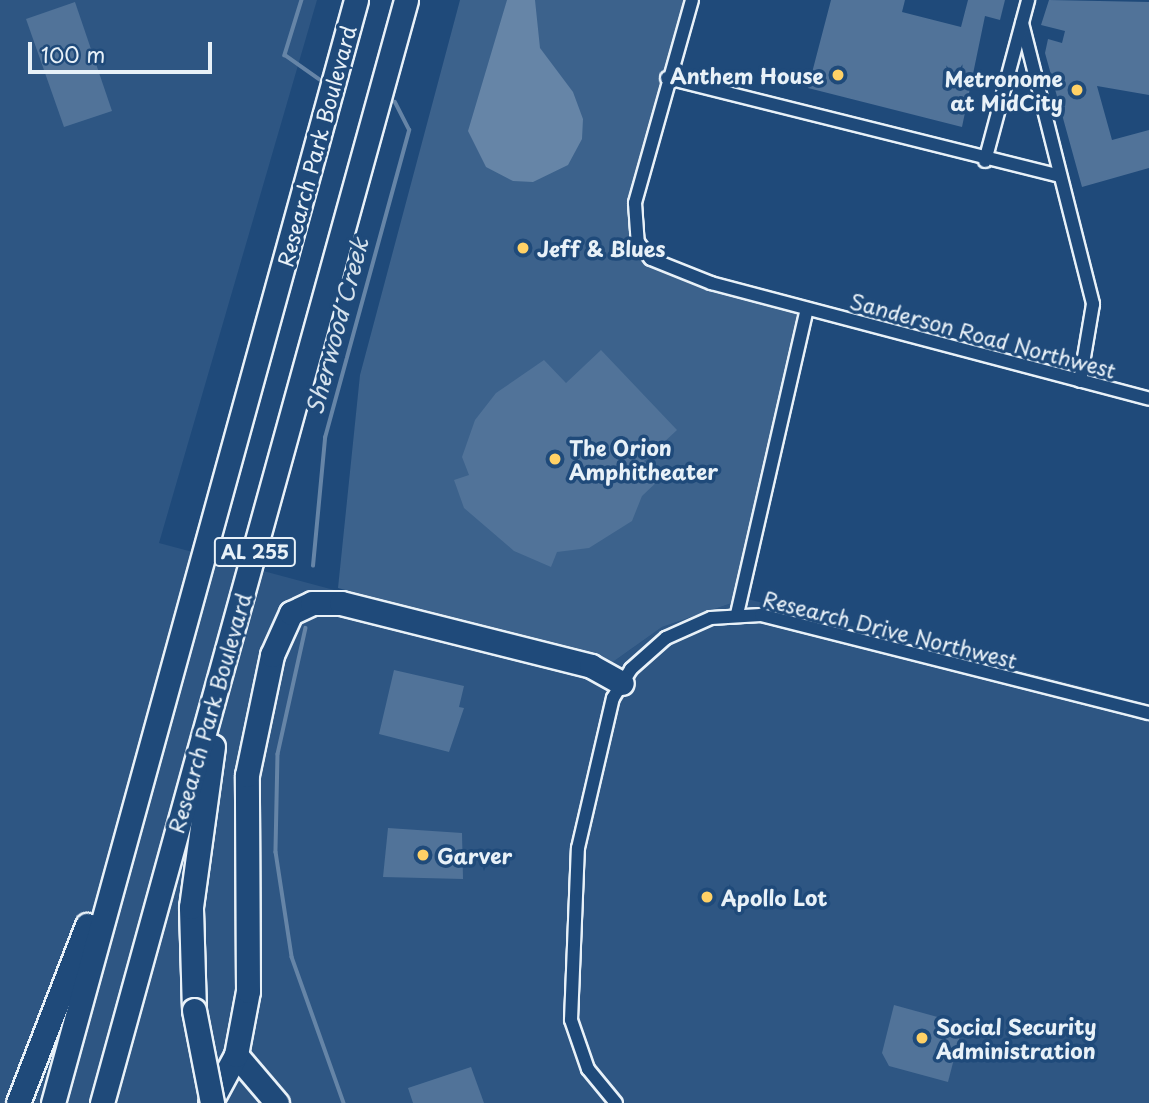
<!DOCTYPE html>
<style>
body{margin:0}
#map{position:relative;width:1149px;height:1103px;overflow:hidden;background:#1f4a7a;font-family:"Playpen Sans",sans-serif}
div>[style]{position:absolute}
.built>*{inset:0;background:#2e5683}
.green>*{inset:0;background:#3c628c}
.water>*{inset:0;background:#6685a7}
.stream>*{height:3.5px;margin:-1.75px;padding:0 1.75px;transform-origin:1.75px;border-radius:1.75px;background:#6685a7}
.building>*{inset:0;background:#517399}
.roads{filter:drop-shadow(2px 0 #e8f1f8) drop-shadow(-2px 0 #e8f1f8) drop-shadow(0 2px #e8f1f8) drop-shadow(0 -2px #e8f1f8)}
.street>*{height:12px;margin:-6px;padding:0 6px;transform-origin:6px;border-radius:6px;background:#1f4a7a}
.highway>*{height:23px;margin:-11.5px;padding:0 11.5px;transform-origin:11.5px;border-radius:11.5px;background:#1f4a7a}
.bridges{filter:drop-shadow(2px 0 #e8f1f8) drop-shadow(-2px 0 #e8f1f8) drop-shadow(0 2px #e8f1f8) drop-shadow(0 -2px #e8f1f8)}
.highway-bridge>*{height:23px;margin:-11.5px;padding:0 11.5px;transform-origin:11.5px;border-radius:11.5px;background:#1f4a7a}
.dots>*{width:19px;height:19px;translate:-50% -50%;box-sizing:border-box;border:4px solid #1f4a7a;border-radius:50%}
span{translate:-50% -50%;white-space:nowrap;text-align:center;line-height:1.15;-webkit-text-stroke:7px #1f4a7a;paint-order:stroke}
.shield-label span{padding:2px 5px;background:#1f4a7a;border:2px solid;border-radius:5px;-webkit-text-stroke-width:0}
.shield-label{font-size:19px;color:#e8f1f8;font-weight:700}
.poi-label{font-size:21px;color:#e8f1f8;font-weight:700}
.right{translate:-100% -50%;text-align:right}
.left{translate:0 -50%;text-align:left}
.street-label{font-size:21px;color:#e8f1f8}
.water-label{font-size:23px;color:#d4e1ec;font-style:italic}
.scale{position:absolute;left:28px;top:42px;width:184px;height:32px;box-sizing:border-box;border:4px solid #e8f1f8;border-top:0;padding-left:9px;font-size:21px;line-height:24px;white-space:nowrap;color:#e8f1f8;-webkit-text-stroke:5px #1f4a7a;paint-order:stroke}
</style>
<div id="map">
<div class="built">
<div style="clip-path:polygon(0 0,317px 0,159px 543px,610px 664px,662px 627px,732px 603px,736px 596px,1149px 704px,1149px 1103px,0 1103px)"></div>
</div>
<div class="green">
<div style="clip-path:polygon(460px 0,692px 0,633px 223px,651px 259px,807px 309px,732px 603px,662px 627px,610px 664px,338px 588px,360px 375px)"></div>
</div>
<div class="water">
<div style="clip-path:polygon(507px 0,535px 0,540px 48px,573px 92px,583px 119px,582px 139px,568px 165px,533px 182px,513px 181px,486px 167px,468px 131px)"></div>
</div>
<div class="stream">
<div style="left:302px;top:0;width:58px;rotate:107.2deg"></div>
<div style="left:285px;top:55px;width:42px;rotate:35.2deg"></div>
<div style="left:313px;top:566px;width:129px;rotate:-84.6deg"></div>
<div style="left:325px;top:438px;width:319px;rotate:-74.7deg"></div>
<div style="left:409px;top:130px;width:31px;rotate:-117deg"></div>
<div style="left:306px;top:628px;width:129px;rotate:102.5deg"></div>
<div style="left:278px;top:754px;width:98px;rotate:91.2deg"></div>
<div style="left:276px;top:852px;width:106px;rotate:81.3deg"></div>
<div style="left:292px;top:957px;width:155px;rotate:70.4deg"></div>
</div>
<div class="building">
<div style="clip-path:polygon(831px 0,905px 0,902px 12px,961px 27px,968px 0,1005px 0,1000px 20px,985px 16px,962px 127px,808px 88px)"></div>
<div style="clip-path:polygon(1049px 0,1149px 2px,1149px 95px,1097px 86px,1112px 140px,1149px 130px,1149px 168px,1082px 187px,1045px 53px,1048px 39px,1062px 43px,1065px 31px,1041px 25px)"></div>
<div style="clip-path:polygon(75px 2px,112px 111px,64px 127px,26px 19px)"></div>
<div style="clip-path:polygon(601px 350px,677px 430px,644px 461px,661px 478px,642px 496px,632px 521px,589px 548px,557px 552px,551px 567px,514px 551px,464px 508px,454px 480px,469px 475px,462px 457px,475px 420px,496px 393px,544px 360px,566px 383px)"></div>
<div style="clip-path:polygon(394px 670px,464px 686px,459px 707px,464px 708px,449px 752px,379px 734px)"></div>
<div style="clip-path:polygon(388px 828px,462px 833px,463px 879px,383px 877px)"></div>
<div style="clip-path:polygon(894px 1005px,963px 1024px,948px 1082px,889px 1066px,882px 1053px)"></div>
<div style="clip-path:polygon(471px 1067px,484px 1103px,413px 1103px,408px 1088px)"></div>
</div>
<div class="roads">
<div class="street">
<div style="left:692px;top:0;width:211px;rotate:105.7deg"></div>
<div style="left:635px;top:203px;width:39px;rotate:86deg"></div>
<div style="left:638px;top:242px;width:21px;rotate:53deg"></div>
<div style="left:651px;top:259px;width:65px;rotate:21.8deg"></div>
<div style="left:711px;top:283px;width:453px;rotate:14.8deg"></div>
<div style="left:1022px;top:23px;width:290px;rotate:75.8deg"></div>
<div style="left:1093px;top:304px;width:78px;rotate:99.6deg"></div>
<div style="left:667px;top:78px;width:404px;rotate:14deg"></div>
<div style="left:985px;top:161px;width:167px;rotate:-75deg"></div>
<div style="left:737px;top:614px;width:313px;rotate:-77.1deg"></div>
<div style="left:616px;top:1103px;width:44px;rotate:-129.5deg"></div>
<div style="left:588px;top:1069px;width:52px;rotate:-109.1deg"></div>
<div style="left:571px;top:1020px;width:172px;rotate:-87.7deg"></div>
<div style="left:578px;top:848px;width:154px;rotate:-76.9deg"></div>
<div style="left:613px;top:698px;width:34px;rotate:-58deg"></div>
<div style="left:631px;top:669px;width:47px;rotate:-41.5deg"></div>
<div style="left:666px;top:638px;width:49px;rotate:-24deg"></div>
<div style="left:711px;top:618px;width:50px;rotate:-3.4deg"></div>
<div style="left:761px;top:615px;width:400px;rotate:14.2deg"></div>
</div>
<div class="highway">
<div style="left:194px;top:1010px;width:103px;rotate:-91.7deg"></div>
<div style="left:191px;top:907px;width:162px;rotate:-82.2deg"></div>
<div style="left:236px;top:1055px;width:63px;rotate:49.5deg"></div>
<div style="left:18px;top:1103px;width:191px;rotate:-68.8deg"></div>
<div style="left:53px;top:1103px;width:1144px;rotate:-74.64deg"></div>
<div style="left:102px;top:1103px;width:1144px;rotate:-74.59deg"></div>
<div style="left:210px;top:1103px;width:55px;rotate:-61.6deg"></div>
<div style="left:236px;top:1055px;width:65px;rotate:-79.4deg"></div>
<div style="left:248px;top:991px;width:216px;rotate:-90.3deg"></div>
<div style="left:247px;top:775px;width:123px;rotate:-78.2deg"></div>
<div style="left:272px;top:655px;width:46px;rotate:-65.7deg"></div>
<div style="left:291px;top:613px;width:23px;rotate:-25deg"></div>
<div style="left:312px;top:603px;width:29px"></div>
<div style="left:341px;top:603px;width:258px;rotate:14.1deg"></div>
<div style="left:591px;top:666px;width:35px;rotate:29deg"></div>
</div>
</div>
<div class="bridges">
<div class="highway-bridge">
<div style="left:194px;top:1010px;width:95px;rotate:79deg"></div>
</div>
</div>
<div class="dots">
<div style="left:838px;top:75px;background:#ffd166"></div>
<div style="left:1077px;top:90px;background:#ffd166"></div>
<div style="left:523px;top:248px;background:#ffd166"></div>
<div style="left:555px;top:459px;background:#ffd166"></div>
<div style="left:423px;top:855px;background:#ffd166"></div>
<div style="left:707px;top:897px;background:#ffd166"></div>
<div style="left:922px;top:1038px;background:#ffd166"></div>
</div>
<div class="shield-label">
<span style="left:255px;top:552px">AL 255</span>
</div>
<div class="poi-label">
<span class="right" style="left:824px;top:75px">Anthem House</span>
<span class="right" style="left:1063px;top:90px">Metronome<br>at MidCity</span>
<span class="left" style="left:537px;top:248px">Jeff &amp; Blues</span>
<span class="left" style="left:569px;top:459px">The Orion<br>Amphitheater</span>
<span class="left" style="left:437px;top:855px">Garver</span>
<span class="left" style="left:721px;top:897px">Apollo Lot</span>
<span class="left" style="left:936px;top:1038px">Social Security<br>Administration</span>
</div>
<div class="street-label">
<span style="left:316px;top:146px;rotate:-75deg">Research Park Boulevard</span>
<span style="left:983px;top:335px;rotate:15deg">Sanderson Road Northwest</span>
<span style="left:890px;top:629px;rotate:14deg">Research Drive Northwest</span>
<span style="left:209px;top:713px;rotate:-74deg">Research Park Boulevard</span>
</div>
<div class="water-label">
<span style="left:337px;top:326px;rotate:-75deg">Sherwood Creek</span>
</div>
<div class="scale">100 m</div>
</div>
